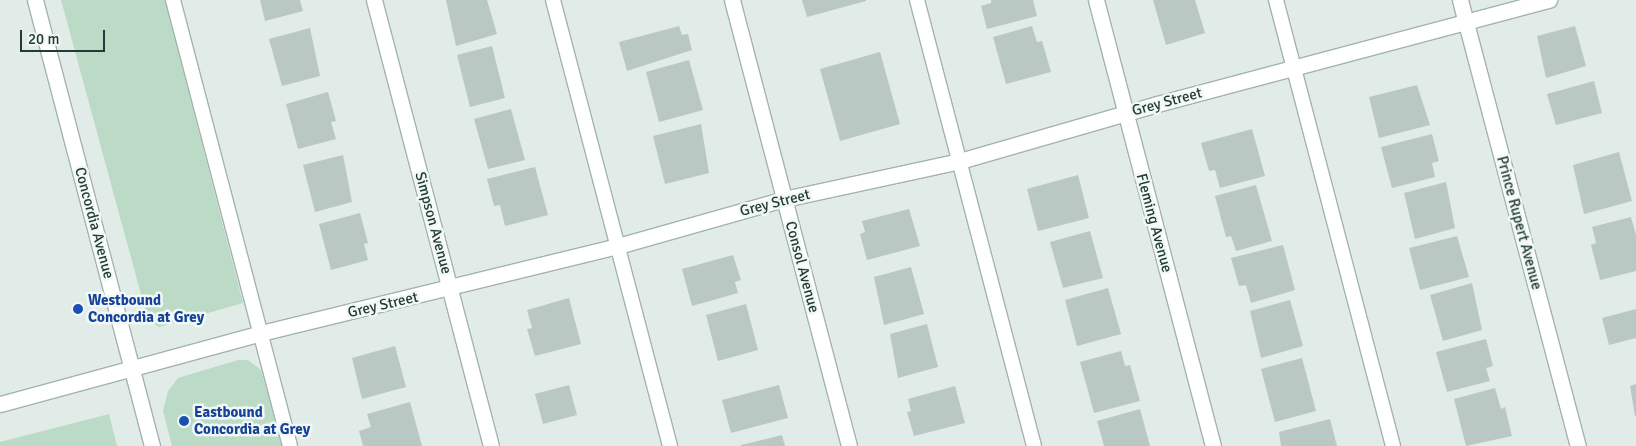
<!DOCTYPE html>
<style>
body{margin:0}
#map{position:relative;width:1636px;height:446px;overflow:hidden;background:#e1ebe8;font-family:Signika,sans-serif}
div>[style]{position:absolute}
.green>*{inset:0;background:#bbdbc7}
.building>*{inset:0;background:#bac8c4}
.roads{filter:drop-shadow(1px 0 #a4b3af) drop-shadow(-1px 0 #a4b3af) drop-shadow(0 1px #a4b3af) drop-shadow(0 -1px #a4b3af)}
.service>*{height:14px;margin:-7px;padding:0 7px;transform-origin:7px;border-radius:7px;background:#fff}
.minor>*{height:15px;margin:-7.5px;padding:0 7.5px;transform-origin:7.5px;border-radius:7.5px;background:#fff}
.tertiary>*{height:15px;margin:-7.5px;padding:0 7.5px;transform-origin:7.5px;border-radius:7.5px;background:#fff}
.secondary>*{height:15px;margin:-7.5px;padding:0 7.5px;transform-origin:7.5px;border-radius:7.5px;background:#fff}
.dots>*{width:14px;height:14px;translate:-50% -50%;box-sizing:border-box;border:2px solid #f1f8f5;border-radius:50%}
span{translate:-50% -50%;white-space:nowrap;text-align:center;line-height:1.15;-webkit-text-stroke:5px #f1f8f5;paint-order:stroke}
.street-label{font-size:15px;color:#223b37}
.transit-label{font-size:15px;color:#164399;font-weight:700}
.left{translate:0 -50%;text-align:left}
.scale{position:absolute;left:20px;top:30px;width:85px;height:22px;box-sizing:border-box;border:2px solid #223b37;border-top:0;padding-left:6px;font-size:15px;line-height:18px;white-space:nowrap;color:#223b37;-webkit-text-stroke:4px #f1f8f5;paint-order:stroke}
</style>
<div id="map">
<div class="green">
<div style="clip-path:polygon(61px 0,165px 0,243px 303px,159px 327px,148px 320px)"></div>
<div style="clip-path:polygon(238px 360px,248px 360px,261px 370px,283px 446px,172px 446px,163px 411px,168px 391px,178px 378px)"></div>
<div style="clip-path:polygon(109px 414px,117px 446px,0 446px,0 442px)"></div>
</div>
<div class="building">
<div style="clip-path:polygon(260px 0,300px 0,303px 11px,265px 21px)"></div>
<div style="clip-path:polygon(446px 0,487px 0,497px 34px,456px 46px)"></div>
<div style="clip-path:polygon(802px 0,866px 0,866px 1px,807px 17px)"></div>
<div style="clip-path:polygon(991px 0,1033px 0,1037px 16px,987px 29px,981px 6px,991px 3px)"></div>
<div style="clip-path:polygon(1153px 0,1195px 0,1205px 33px,1166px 45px)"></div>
<div style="clip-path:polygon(679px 26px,682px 35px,688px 34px,692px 50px,627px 71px,619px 42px)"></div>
<div style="clip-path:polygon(1032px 26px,1037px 42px,1042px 41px,1051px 72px,1006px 84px,993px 37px)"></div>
<div style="clip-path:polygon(1575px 26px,1586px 66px,1546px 78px,1537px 36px)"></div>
<div style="clip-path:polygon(310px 28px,320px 76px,282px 86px,269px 39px)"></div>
<div style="clip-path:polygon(492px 46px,505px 98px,470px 107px,457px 55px)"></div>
<div style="clip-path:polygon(880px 52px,900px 124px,840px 141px,820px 69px)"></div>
<div style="clip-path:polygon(689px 60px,703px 110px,659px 122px,646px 72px)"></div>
<div style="clip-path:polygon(1594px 81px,1602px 113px,1556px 125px,1547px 94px)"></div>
<div style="clip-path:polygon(1417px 85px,1430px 125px,1379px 138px,1369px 97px)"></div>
<div style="clip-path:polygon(328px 92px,336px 121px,331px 122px,336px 139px,298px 149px,286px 104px)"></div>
<div style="clip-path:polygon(511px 109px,525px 160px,488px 169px,474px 119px)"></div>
<div style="clip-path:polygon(701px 124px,709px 173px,665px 184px,653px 136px)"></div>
<div style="clip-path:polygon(1252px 129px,1265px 176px,1220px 188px,1215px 170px,1209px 171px,1201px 143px)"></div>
<div style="clip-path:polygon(1432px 134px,1439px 161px,1432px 163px,1435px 177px,1392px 188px,1381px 147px)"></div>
<div style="clip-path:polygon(1619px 152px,1632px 201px,1584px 214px,1573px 165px)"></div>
<div style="clip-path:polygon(343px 155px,352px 202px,315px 212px,303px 165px)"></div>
<div style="clip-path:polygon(535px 167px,548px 215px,505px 226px,500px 205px,494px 206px,487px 179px)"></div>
<div style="clip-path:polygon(1078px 175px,1089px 218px,1038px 231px,1027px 189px)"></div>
<div style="clip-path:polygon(1446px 182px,1455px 228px,1415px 239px,1404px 193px)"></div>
<div style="clip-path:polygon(1256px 185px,1272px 241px,1236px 251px,1231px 236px,1226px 237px,1215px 196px)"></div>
<div style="clip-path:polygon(909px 209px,920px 246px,867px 260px,860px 234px,865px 232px,862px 221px)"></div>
<div style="clip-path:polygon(360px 213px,368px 243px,364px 244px,368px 260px,331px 270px,319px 224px)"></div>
<div style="clip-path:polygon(1631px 217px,1636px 235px,1636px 271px,1600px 280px,1591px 245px,1596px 243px,1592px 227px)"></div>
<div style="clip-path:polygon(1090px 231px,1103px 278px,1063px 288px,1050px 242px)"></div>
<div style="clip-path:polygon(1457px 236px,1469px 277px,1420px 290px,1409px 248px)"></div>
<div style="clip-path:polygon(1283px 245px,1295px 290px,1251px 303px,1246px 285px,1239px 286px,1231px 258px)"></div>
<div style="clip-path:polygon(733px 255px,741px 280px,735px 282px,738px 293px,692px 306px,682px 269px)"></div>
<div style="clip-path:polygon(911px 267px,924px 314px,884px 325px,874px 277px)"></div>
<div style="clip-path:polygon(1472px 283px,1482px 330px,1443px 341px,1430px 295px)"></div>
<div style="clip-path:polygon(1108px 288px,1121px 334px,1077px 346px,1065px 300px)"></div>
<div style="clip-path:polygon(569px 298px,581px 344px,535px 356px,527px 329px,532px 328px,527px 310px)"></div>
<div style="clip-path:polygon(1290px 300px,1303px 346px,1261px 358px,1250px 311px)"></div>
<div style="clip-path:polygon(746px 304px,758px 350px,718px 361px,706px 315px)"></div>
<div style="clip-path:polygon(1636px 309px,1636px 338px,1609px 345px,1602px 318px)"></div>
<div style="clip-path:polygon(927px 324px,938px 367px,898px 378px,890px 334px)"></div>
<div style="clip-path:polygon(1486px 339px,1493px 366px,1486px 368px,1490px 381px,1447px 392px,1436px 352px)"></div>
<div style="clip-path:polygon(395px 346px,406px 387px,362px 399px,352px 358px)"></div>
<div style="clip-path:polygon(1121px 351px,1125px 366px,1130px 365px,1140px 401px,1094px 413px,1080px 362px)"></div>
<div style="clip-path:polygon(1302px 358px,1316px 411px,1275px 422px,1261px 369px)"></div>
<div style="clip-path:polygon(1636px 384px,1636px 416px,1635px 416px,1630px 386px)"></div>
<div style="clip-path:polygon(569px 385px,577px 415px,543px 424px,535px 394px)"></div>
<div style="clip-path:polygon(779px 385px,788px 418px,731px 433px,722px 400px)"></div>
<div style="clip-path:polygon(955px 386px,965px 423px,914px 436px,907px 412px,911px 411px,908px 399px)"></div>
<div style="clip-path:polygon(1495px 388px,1501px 409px,1505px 407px,1512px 436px,1466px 446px,1454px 399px)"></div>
<div style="clip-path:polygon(410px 402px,422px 446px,363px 446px,359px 431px,371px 427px,367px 414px)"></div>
<div style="clip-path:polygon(1140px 409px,1150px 446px,1104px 446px,1097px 421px)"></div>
<div style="clip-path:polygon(1330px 419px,1337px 446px,1281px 446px,1279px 432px)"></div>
<div style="clip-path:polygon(782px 435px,785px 446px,741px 446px,741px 445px)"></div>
</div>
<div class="roads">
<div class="service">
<div style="left:173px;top:0;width:461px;rotate:75.3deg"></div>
<div style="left:553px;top:0;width:461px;rotate:75.3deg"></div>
<div style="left:917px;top:0;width:461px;rotate:75.3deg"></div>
<div style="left:1276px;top:0;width:461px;rotate:75.3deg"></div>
</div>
<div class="minor">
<div style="left:374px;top:0;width:461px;rotate:75.3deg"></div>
<div style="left:732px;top:0;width:461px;rotate:75.3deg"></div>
<div style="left:1096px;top:0;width:461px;rotate:75.3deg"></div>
<div style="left:1460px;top:0;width:461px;rotate:75.2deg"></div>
</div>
<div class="tertiary">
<div style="left:0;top:404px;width:270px;rotate:-15.2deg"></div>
<div style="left:261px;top:333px;width:367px;rotate:-13.7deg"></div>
<div style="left:618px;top:246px;width:173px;rotate:-15.8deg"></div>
<div style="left:784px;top:199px;width:180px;rotate:-12.2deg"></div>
<div style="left:960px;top:161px;width:205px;rotate:-16.1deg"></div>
<div style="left:1157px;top:104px;width:406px;rotate:-14.9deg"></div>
</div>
<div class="secondary">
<div style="left:35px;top:0;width:461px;rotate:75.3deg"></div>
</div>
</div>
<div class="dots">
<div style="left:78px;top:309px;background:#1a4fb4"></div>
<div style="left:184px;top:421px;background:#1a4fb4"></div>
</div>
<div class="street-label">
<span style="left:1167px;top:102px;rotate:-15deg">Grey Street</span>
<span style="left:775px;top:203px;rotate:-14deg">Grey Street</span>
<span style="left:94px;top:223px;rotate:75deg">Concordia Avenue</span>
<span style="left:433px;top:223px;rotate:75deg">Simpson Avenue</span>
<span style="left:1154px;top:223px;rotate:75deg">Fleming Avenue</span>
<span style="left:1519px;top:223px;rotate:75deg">Prince Rupert Avenue</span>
<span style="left:802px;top:267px;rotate:75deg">Consol Avenue</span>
<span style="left:383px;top:305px;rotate:-13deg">Grey Street</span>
</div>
<div class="transit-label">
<span class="left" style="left:88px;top:309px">Westbound<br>Concordia at Grey</span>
<span class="left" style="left:194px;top:421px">Eastbound<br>Concordia at Grey</span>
</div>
<div class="scale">20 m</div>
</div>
